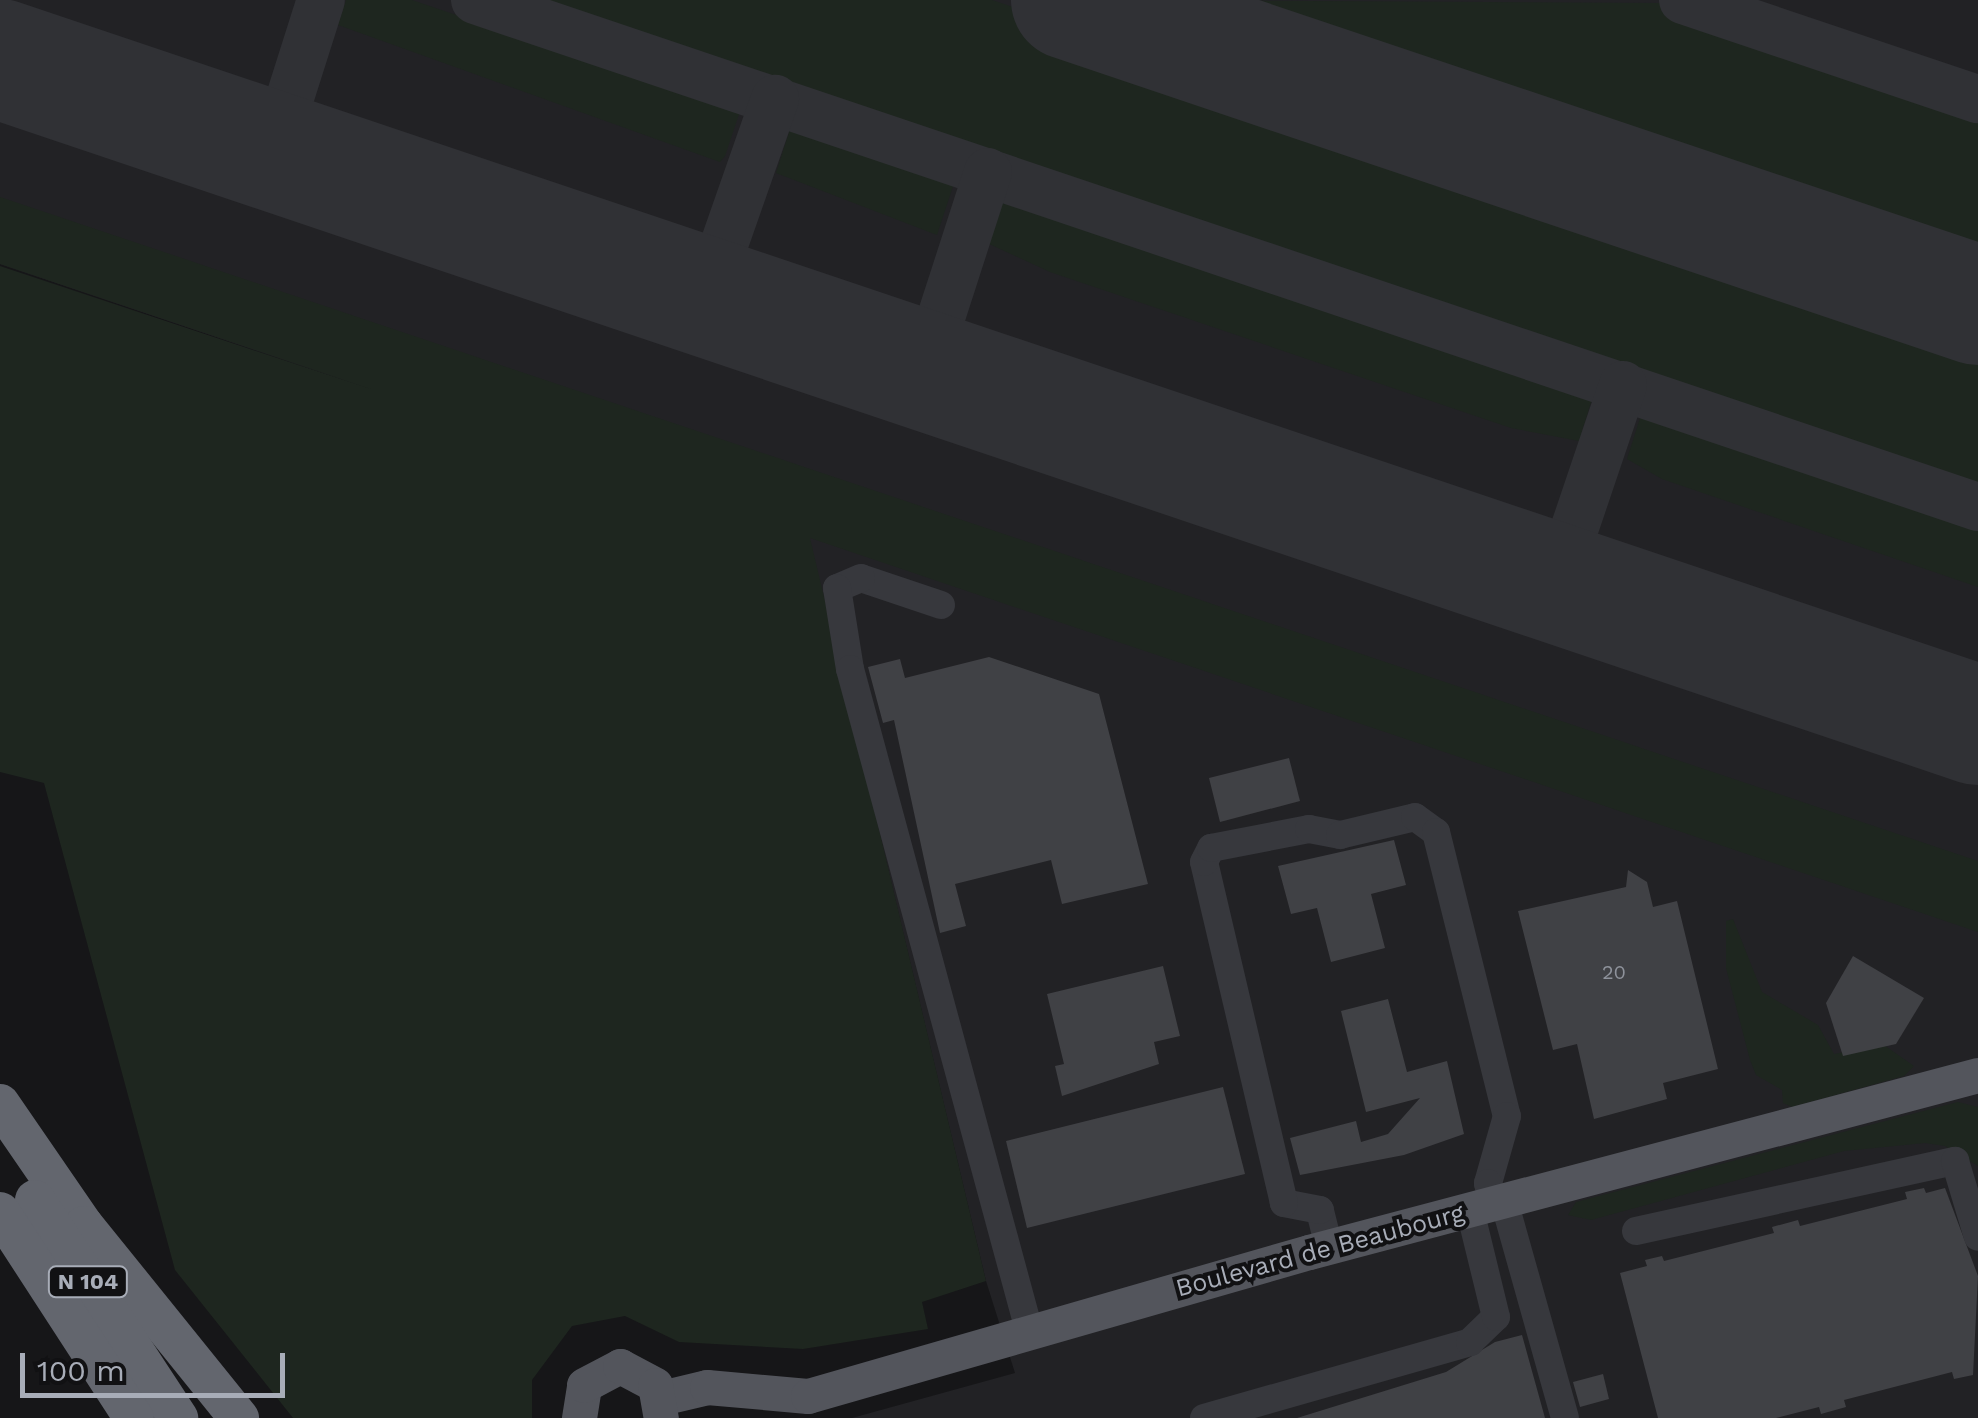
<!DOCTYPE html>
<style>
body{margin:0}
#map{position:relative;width:1978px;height:1418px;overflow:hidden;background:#161618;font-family:"Work Sans",sans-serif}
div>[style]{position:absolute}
.built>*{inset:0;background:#222225}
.green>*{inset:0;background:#1e261f}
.taxiway>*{height:48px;margin:-24px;padding:0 24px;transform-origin:24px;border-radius:24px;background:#303135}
.runway>*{height:120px;margin:-60px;padding:0 60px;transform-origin:60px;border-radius:60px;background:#303135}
.building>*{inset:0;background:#404145}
.minor>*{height:28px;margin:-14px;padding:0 14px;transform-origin:14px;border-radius:14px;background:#37383d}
.major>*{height:35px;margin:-17.5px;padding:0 17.5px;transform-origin:17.5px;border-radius:17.5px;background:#53555c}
.highway>*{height:40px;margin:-20px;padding:0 20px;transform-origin:20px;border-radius:20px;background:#63666e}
span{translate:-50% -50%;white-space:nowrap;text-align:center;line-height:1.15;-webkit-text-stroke:8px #111113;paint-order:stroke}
.number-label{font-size:20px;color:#8e929b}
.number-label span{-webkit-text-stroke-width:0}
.shield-label span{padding:2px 8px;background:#111113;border:2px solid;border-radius:8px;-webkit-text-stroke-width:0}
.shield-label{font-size:22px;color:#a8adb8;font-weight:700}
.street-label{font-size:25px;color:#a8adb8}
.scale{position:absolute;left:20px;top:1353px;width:265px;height:45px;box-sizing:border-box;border:5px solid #a8adb8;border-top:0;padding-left:12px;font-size:30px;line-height:35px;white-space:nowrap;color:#a8adb8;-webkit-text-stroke:8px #111113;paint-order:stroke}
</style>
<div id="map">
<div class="built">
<div style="clip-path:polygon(0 0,1978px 0,1978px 1418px,852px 1418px,1015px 1373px,986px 1281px,809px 537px,0 264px)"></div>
</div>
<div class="green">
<div style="clip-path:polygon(346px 0,412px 0,740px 111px,725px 156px,720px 162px,338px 25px)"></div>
<div style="clip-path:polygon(533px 0,992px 0,1978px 331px,1978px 488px)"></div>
<div style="clip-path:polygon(1155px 0,1662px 3px,1978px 109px,1978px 258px,1931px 261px)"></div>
<div style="clip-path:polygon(790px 129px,954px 183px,937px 235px,776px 173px)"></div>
<div style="clip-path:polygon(0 197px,1978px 861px,1978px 932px,810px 538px,986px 1281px,922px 1302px,928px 1329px,803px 1349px,679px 1342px,625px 1316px,572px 1326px,532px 1380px,532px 1418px,293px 1418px,175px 1270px,44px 783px,0 772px,0 266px,374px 390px,0 264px)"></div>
<div style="clip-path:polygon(1000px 199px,1592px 399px,1579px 441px,1511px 428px,1050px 272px,987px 243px)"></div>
<div style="clip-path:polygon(1641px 415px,1978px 526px,1978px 587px,1662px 479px,1627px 459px)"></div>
<div style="clip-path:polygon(1733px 919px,1762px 992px,1818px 1025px,1834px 1054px,1884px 1045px,1914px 1066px,1904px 1076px,1792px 1107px,1783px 1103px,1782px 1090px,1756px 1075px,1750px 1060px,1726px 968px,1726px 921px)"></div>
<div style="clip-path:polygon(1958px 1102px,1978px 1107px,1978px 1166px,1945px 1146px,1925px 1143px,1844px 1151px,1591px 1220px,1568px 1215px,1576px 1202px)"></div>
</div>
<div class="taxiway">
<div style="left:475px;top:0;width:1586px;rotate:18.64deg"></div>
<div style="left:1098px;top:0;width:48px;rotate:28.7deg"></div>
<div style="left:1683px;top:0;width:311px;rotate:18.6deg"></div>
<div style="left:273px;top:151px;width:158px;rotate:-72.4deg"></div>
<div style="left:1879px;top:272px;width:67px;rotate:13deg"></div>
<div style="left:1944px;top:287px;width:36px;rotate:-21deg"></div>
<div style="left:706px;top:296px;width:209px;rotate:-70.7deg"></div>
<div style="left:924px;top:370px;width:208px;rotate:-72.1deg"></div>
<div style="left:1556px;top:583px;width:209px;rotate:-71.3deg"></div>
</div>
<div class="runway">
<div style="left:1071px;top:0;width:957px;rotate:18.59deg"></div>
<div style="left:0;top:59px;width:2087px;rotate:18.61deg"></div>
</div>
<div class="building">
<div style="clip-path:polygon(989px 657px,1099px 694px,1148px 884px,1062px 904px,1051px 860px,955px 884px,966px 926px,940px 933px,894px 720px,883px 723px,868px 667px,900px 659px,905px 678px)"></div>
<div style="clip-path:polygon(1289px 758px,1300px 801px,1220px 822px,1209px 778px)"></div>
<div style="clip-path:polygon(1394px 840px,1406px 885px,1371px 894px,1385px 948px,1331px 962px,1317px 908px,1291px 914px,1278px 866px)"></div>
<div style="clip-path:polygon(1628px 870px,1647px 882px,1653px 907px,1677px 901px,1718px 1069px,1663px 1083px,1667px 1099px,1594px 1119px,1577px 1044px,1553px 1050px,1518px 911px,1626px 887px)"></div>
<div style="clip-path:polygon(1853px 956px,1924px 998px,1896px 1044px,1843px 1056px,1826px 1003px)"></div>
<div style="clip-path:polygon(1163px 966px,1180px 1036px,1154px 1042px,1159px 1064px,1062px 1096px,1055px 1066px,1064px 1064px,1047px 994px)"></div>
<div style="clip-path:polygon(1388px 999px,1407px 1072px,1447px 1061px,1464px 1134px,1404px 1155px,1300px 1175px,1290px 1138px,1356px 1121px,1361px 1142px,1388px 1134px,1420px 1098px,1366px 1112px,1341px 1011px)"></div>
<div style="clip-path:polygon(1223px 1087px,1245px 1174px,1027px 1228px,1006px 1141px)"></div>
<div style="clip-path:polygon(1924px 1188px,1926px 1193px,1945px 1188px,1978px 1276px,1973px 1375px,1954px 1379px,1952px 1372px,1844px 1400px,1846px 1407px,1821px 1414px,1819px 1407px,1776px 1418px,1658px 1418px,1620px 1273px,1647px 1266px,1645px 1260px,1662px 1256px,1664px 1261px,1774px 1233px,1772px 1227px,1798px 1220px,1800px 1226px,1907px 1199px,1905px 1192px)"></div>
<div style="clip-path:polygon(1522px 1335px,1545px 1418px,1297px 1418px,1446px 1372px,1495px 1342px)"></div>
<div style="clip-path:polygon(1603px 1374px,1609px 1399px,1580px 1407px,1573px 1382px)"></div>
</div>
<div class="minor">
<div style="left:941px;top:605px;width:84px;rotate:-161.4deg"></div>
<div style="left:861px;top:578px;width:26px;rotate:157deg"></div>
<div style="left:837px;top:588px;width:82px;rotate:80.9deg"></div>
<div style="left:850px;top:669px;width:685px;rotate:74.85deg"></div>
<div style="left:1504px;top:1201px;width:225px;rotate:74.3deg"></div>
<div style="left:1636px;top:1231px;width:327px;rotate:-12.4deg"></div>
<div style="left:1955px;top:1161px;width:79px;rotate:73.2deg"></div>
<div style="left:1329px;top:1247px;width:38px;rotate:-104deg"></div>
<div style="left:1320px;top:1210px;width:37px;rotate:-169deg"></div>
<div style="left:1284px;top:1203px;width:350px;rotate:-103.2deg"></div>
<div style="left:1204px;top:862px;width:16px;rotate:-63deg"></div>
<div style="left:1211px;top:848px;width:100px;rotate:-11deg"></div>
<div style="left:1309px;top:829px;width:32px;rotate:11deg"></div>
<div style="left:1340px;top:835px;width:77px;rotate:-13.5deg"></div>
<div style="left:1415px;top:817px;width:26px;rotate:36deg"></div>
<div style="left:1436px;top:832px;width:293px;rotate:76deg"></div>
<div style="left:1507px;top:1116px;width:70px;rotate:105.8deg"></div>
<div style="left:1488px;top:1183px;width:22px;rotate:77deg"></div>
<div style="left:1204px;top:1418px;width:277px;rotate:-15.9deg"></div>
<div style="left:1470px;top:1342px;width:36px;rotate:-44deg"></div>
<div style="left:1496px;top:1317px;width:110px;rotate:-103.7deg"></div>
</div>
<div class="major">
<div style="left:661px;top:1398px;width:47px;rotate:-13.4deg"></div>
<div style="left:707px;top:1387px;width:101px;rotate:5.1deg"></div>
<div style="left:808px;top:1396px;width:521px;rotate:-16.04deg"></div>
<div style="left:1309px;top:1252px;width:692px;rotate:-14.82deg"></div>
<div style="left:579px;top:1418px;width:33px;rotate:-81deg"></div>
<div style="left:584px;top:1385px;width:41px;rotate:-27.8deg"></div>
<div style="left:620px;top:1366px;width:40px;rotate:28deg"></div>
<div style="left:655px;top:1385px;width:34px;rotate:80deg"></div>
</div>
<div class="highway">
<div style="left:0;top:1104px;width:148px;rotate:55.5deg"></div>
<div style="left:84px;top:1226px;width:247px;rotate:51.1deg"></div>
<div style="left:35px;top:1200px;width:261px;rotate:56.7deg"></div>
<div style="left:0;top:1212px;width:246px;rotate:57deg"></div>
</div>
<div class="number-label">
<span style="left:1614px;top:972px">20</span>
</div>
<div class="shield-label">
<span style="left:88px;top:1282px">N 104</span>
</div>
<div class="street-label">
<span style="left:1320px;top:1251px;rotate:-15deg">Boulevard de Beaubourg</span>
</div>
<div class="scale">100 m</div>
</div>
